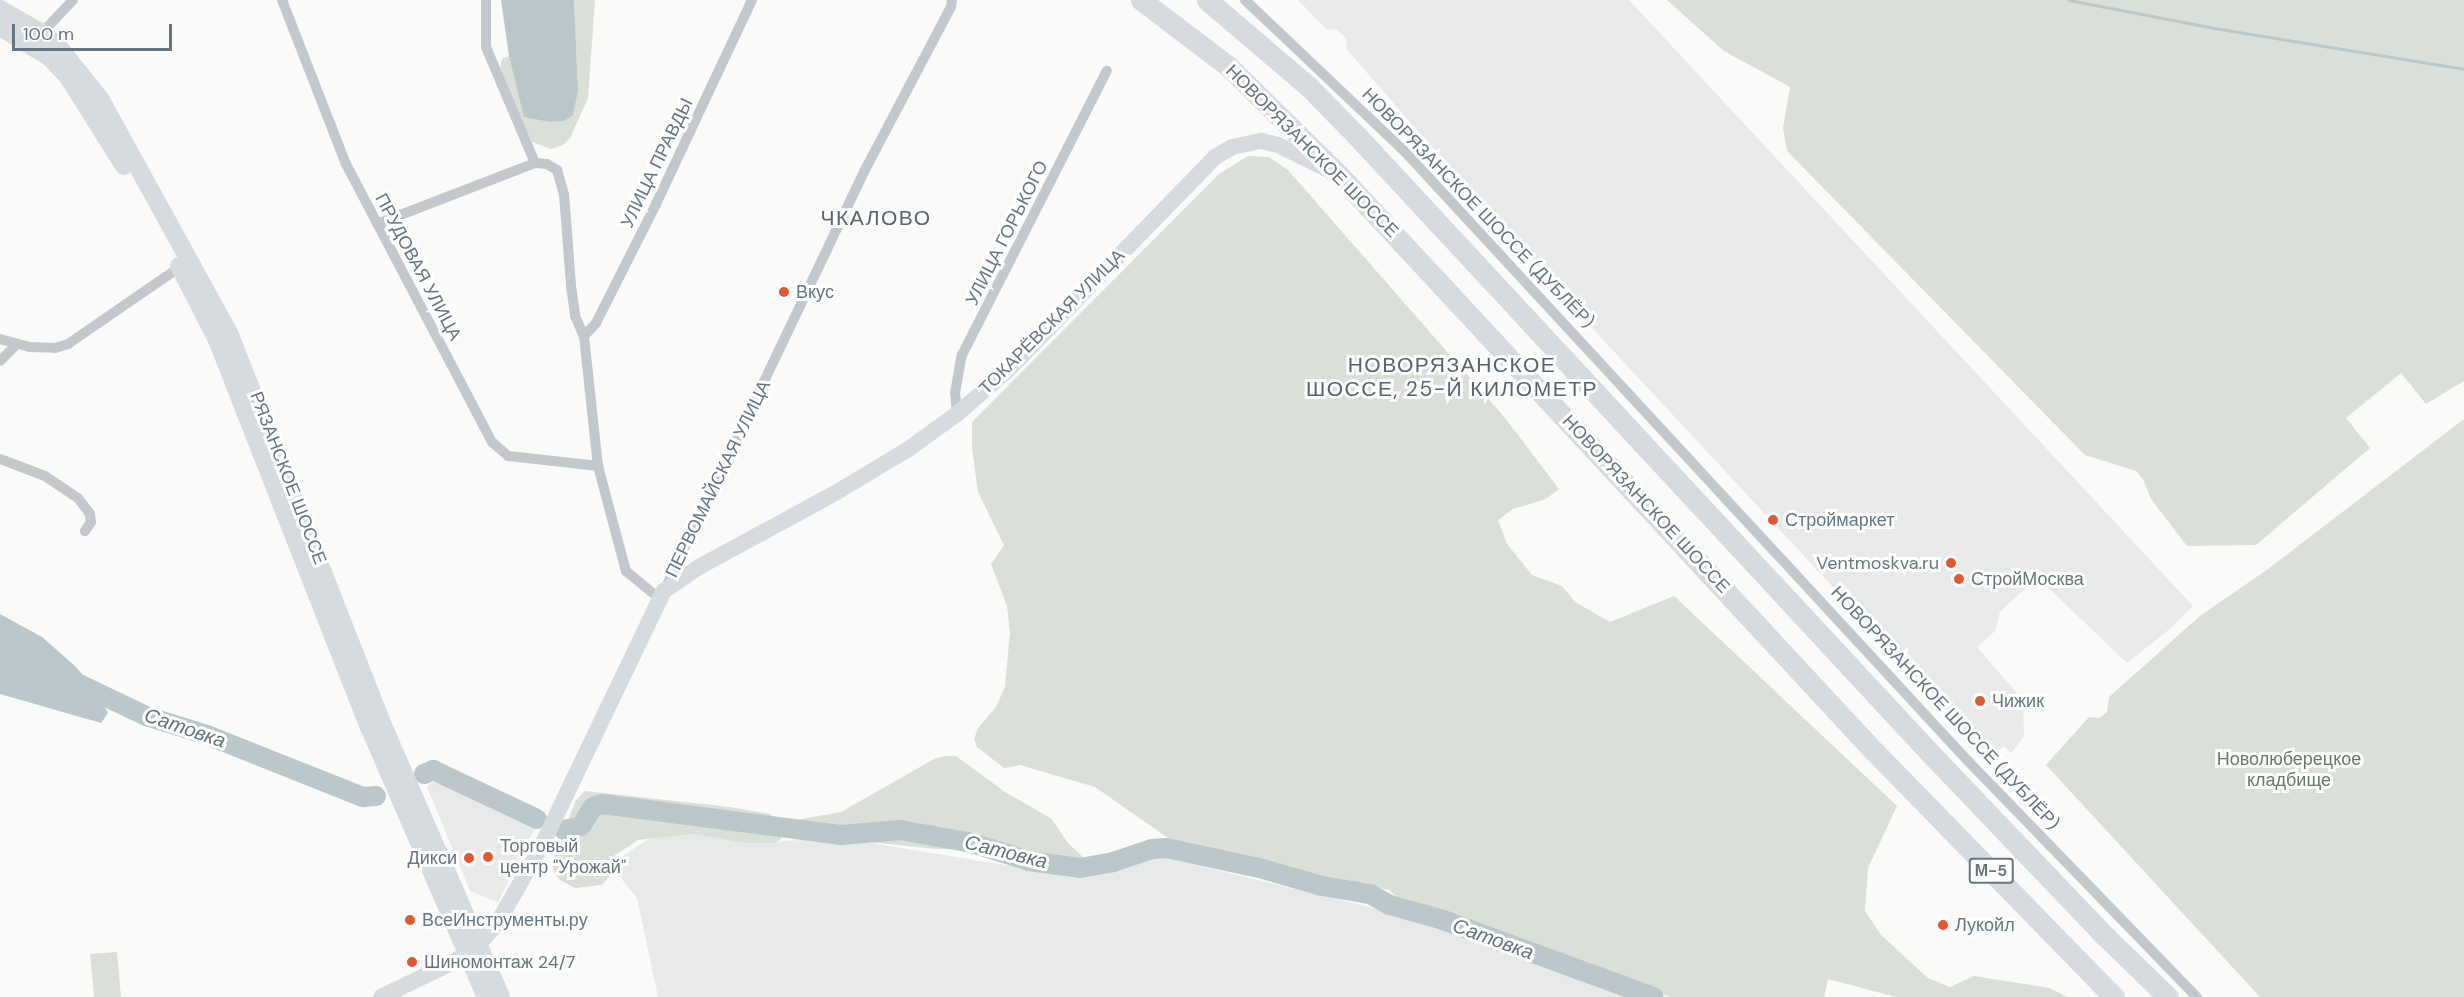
<!DOCTYPE html>
<meta charset="utf-8">
<style>
body{margin:0}
#map{position:relative;width:2464px;height:997px;overflow:hidden;background:#fafaf8;font-family:"DM Sans",sans-serif}
div>[style]{position:absolute}
.built>*{inset:0;background:#e8e9e9}
.green>*{inset:0;background:#dadfd7}
.water>*{inset:0;background:#bbc7cb}
.stream>*{height:3px;margin:-1.5px;padding:0 1.5px;transform-origin:1.5px;border-radius:1.5px;background:#bbc7cb}
.river>*{height:20px;margin:-10px;padding:0 10px;transform-origin:10px;border-radius:10px;background:#bbc7cb}
.street>*{height:10px;margin:-5px;padding:0 5px;transform-origin:5px;border-radius:5px;background:#c3c8cc}
.secondary>*{height:16px;margin:-8px;padding:0 8px;transform-origin:8px;border-radius:8px;background:#d6dbdf}
.primary>*{height:18px;margin:-9px;padding:0 9px;transform-origin:9px;border-radius:9px;background:#d6dbdf}
.highway>*{height:21px;margin:-10.5px;padding:0 10.5px;transform-origin:10.5px;border-radius:10.5px;background:#d6dbdf}
.dots>*{width:16px;height:16px;translate:-50% -50%;box-sizing:border-box;border:3px solid #fff;border-radius:50%}
span{translate:-50% -50%;white-space:nowrap;text-align:center;line-height:1.15;-webkit-text-stroke:6px #fff;paint-order:stroke}
.shield-label span{padding:2px 4px;background:#fff;border:2px solid;border-radius:4px;-webkit-text-stroke-width:0}
.shield-label{font-size:16px;color:#657683;font-weight:700}
.street-label{font-size:18px;color:#657683}
.poi-label{font-size:18px;color:#657683}
.left{translate:0 -50%;text-align:left}
.right{translate:-100% -50%;text-align:right}
.park-label{font-size:18px;color:#687a64}
.water-label{font-size:20px;color:#60757c;font-style:italic}
.quarter-label{font-size:21px;color:#57646e;letter-spacing:1.5px}
.scale{position:absolute;left:12px;top:24px;width:160px;height:27px;box-sizing:border-box;border:3px solid #657683;border-top:0;padding-left:8px;font-size:18px;line-height:21px;white-space:nowrap;color:#657683;-webkit-text-stroke:4px #fff;paint-order:stroke}
</style>
<div id="map">
<div class="built">
<div style="clip-path:polygon(1298px 0,1629px 0,2193px 606px,2171px 628px,2127px 663px,2037px 577px,2000px 612px,1995px 631px,1977px 647px,2023px 700px,2024px 736px,2011px 753px,2004px 746px,1990px 756px,1580px 315px,1347px 50px,1346px 38px,1337px 30px,1326px 29px)"></div>
<div style="clip-path:polygon(437px 779px,537px 824px,498px 902px,470px 891px,427px 787px)"></div>
<div style="clip-path:polygon(693px 834px,744px 843px,841px 838px,1064px 875px,1158px 856px,1403px 915px,1637px 997px,658px 997px,637px 898px,615px 871px,621px 857px,647px 840px,666px 835px)"></div>
</div>
<div class="green">
<div style="clip-path:polygon(574px 0,595px 0,588px 98px,570px 138px,563px 145px,551px 149px,532px 142px,500px 73px,501px 62px,503px 58px,509px 56px,525px 117px,549px 122px,578px 90px)"></div>
<div style="clip-path:polygon(1667px 0,2464px 0,2464px 381px,2426px 404px,2401px 373px,2346px 418px,2370px 448px,2256px 545px,2187px 546px,2151px 499px,2143px 479px,2136px 471px,2085px 455px,1787px 151px,1783px 128px,1790px 87px,1724px 51px)"></div>
<div style="clip-path:polygon(1248px 156px,1269px 157px,1288px 170px,1505px 418px,1559px 489px,1546px 499px,1513px 509px,1498px 520px,1507px 544px,1532px 575px,1562px 586px,1575px 602px,1610px 622px,1674px 596px,1897px 806px,1868px 868px,1865px 911px,1881px 935px,1928px 978px,1950px 987px,1974px 976px,2049px 988px,2068px 997px,1896px 997px,1828px 979px,1824px 997px,1671px 997px,1518px 945px,1457px 920px,1404px 904px,1389px 890px,1181px 847px,1095px 787px,1020px 765px,1004px 768px,977px 747px,974px 739px,978px 728px,996px 707px,1005px 687px,1010px 632px,1007px 606px,991px 564px,1004px 545px,978px 492px,972px 448px,972px 422px,1219px 174px)"></div>
<div style="clip-path:polygon(2464px 419px,2464px 997px,2260px 997px,2046px 765px,2089px 717px,2099px 718px,2107px 712px,2109px 697px,2200px 616px,2268px 569px)"></div>
<div style="clip-path:polygon(945px 756px,956px 756px,1005px 792px,1052px 819px,1067px 842px,1088px 862px,1069px 872px,1027px 866px,967px 849px,935px 849px,796px 834px,795px 823px,802px 819px,841px 812px,934px 759px)"></div>
<div style="clip-path:polygon(585px 791px,730px 807px,770px 814px,782px 823px,783px 834px,780px 840px,774px 843px,744px 843px,693px 834px,638px 840px,614px 856px,609px 877px,602px 885px,575px 888px,560px 880px,554px 872px,552px 862px,576px 800px)"></div>
<div style="clip-path:polygon(117px 952px,121px 997px,94px 997px,90px 954px)"></div>
</div>
<div class="water">
<div style="clip-path:polygon(501px 0,574px 0,578px 90px,573px 115px,564px 121px,549px 122px,524px 117px,509px 56px)"></div>
<div style="clip-path:polygon(0 614px,42px 637px,75px 666px,95px 689px,108px 713px,101px 723px,0 694px)"></div>
</div>
<div class="stream">
<div style="left:2069px;top:0;width:148px;rotate:10.9deg"></div>
<div style="left:2214px;top:28px;width:253px;rotate:9.3deg"></div>
</div>
<div class="river">
<div style="left:77px;top:683px;width:76px;rotate:25.6deg"></div>
<div style="left:146px;top:716px;width:64px;rotate:17.3deg"></div>
<div style="left:207px;top:735px;width:168px;rotate:21.7deg"></div>
<div style="left:363px;top:797px;width:13px;rotate:-4deg"></div>
<div style="left:424px;top:774px;width:10px;rotate:-24deg"></div>
<div style="left:433px;top:770px;width:115px;rotate:25.2deg"></div>
<div style="left:564px;top:830px;width:17px;rotate:-13deg"></div>
<div style="left:581px;top:826px;width:22px;rotate:-58deg"></div>
<div style="left:593px;top:807px;width:9px;rotate:-18deg"></div>
<div style="left:602px;top:804px;width:242px;rotate:7.4deg"></div>
<div style="left:842px;top:835px;width:58px;rotate:-4.9deg"></div>
<div style="left:900px;top:830px;width:73px;rotate:10.2deg"></div>
<div style="left:972px;top:843px;width:60px;rotate:17.5deg"></div>
<div style="left:1029px;top:861px;width:51px;rotate:7.8deg"></div>
<div style="left:1080px;top:868px;width:34px;rotate:-10deg"></div>
<div style="left:1113px;top:862px;width:41px;rotate:-18.4deg"></div>
<div style="left:1152px;top:849px;width:14px;rotate:-4deg"></div>
<div style="left:1166px;top:848px;width:95px;rotate:12.1deg"></div>
<div style="left:1259px;top:868px;width:66px;rotate:15.9deg"></div>
<div style="left:1322px;top:886px;width:49px;rotate:9.5deg"></div>
<div style="left:1370px;top:894px;width:23px;rotate:29deg"></div>
<div style="left:1390px;top:905px;width:55px;rotate:15.8deg"></div>
<div style="left:1443px;top:920px;width:224px;rotate:20.1deg"></div>
</div>
<div class="street">
<div style="left:282px;top:0;width:176px;rotate:68.7deg"></div>
<div style="left:346px;top:164px;width:314px;rotate:62.3deg"></div>
<div style="left:492px;top:442px;width:21px;rotate:41deg"></div>
<div style="left:508px;top:456px;width:91px;rotate:6.3deg"></div>
<div style="left:486px;top:0;width:47px;rotate:90deg"></div>
<div style="left:486px;top:47px;width:126px;rotate:67.1deg"></div>
<div style="left:1245px;top:0;width:224px;rotate:43.5deg"></div>
<div style="left:1407px;top:154px;width:827px;rotate:47.26deg"></div>
<div style="left:1968px;top:761px;width:329px;rotate:45.9deg"></div>
<div style="left:42px;top:33px;width:45px;rotate:-46.8deg"></div>
<div style="left:377px;top:224px;width:169px;rotate:-21.1deg"></div>
<div style="left:535px;top:163px;width:12px;rotate:5deg"></div>
<div style="left:547px;top:164px;width:12px;rotate:31deg"></div>
<div style="left:557px;top:170px;width:25px;rotate:74deg"></div>
<div style="left:564px;top:194px;width:92px;rotate:85.6deg"></div>
<div style="left:571px;top:286px;width:30px;rotate:82deg"></div>
<div style="left:575px;top:316px;width:22px;rotate:66deg"></div>
<div style="left:584px;top:336px;width:131px;rotate:83.9deg"></div>
<div style="left:598px;top:466px;width:109px;rotate:75.1deg"></div>
<div style="left:626px;top:571px;width:44px;rotate:39.5deg"></div>
<div style="left:584px;top:336px;width:18px;rotate:-47deg"></div>
<div style="left:596px;top:323px;width:133px;rotate:-63.2deg"></div>
<div style="left:656px;top:204px;width:225px;rotate:-64.8deg"></div>
<div style="left:0;top:339px;width:31px;rotate:15deg"></div>
<div style="left:30px;top:347px;width:25px;rotate:2deg"></div>
<div style="left:55px;top:348px;width:14px;rotate:-17deg"></div>
<div style="left:68px;top:344px;width:136px;rotate:-34.5deg"></div>
<div style="left:0;top:361px;width:23px;rotate:-45deg"></div>
<div style="left:957px;top:414px;width:21px;rotate:-95deg"></div>
<div style="left:955px;top:393px;width:39px;rotate:-80deg"></div>
<div style="left:962px;top:355px;width:319px;rotate:-63deg"></div>
<div style="left:0;top:459px;width:48px;rotate:20.7deg"></div>
<div style="left:45px;top:476px;width:40px;rotate:34deg"></div>
<div style="left:78px;top:498px;width:20px;rotate:53deg"></div>
<div style="left:90px;top:514px;width:8px;rotate:83deg"></div>
<div style="left:91px;top:522px;width:11px;rotate:124deg"></div>
<div style="left:666px;top:587px;width:464px;rotate:-64.5deg"></div>
<div style="left:866px;top:168px;width:182px;rotate:-62.2deg"></div>
<div style="left:951px;top:7px;width:7px;rotate:-82deg"></div>
</div>
<div class="secondary">
<div style="left:381px;top:997px;width:82px;rotate:-25.9deg"></div>
<div style="left:455px;top:961px;width:28px;rotate:-35deg"></div>
<div style="left:478px;top:945px;width:28px;rotate:-48deg"></div>
<div style="left:497px;top:924px;width:93px;rotate:-60.4deg"></div>
<div style="left:543px;top:843px;width:280px;rotate:-64.4deg"></div>
<div style="left:664px;top:591px;width:42px;rotate:-34.4deg"></div>
<div style="left:699px;top:567px;width:157px;rotate:-28.5deg"></div>
<div style="left:837px;top:492px;width:82px;rotate:-31deg"></div>
<div style="left:907px;top:450px;width:62px;rotate:-35.8deg"></div>
<div style="left:957px;top:414px;width:67px;rotate:-40.8deg"></div>
<div style="left:1008px;top:370px;width:297px;rotate:-45.8deg"></div>
<div style="left:1215px;top:157px;width:20px;rotate:-30deg"></div>
<div style="left:1232px;top:147px;width:30px;rotate:-12deg"></div>
<div style="left:1261px;top:141px;width:17px;rotate:13deg"></div>
<div style="left:1278px;top:145px;width:55px;rotate:26.1deg"></div>
</div>
<div class="primary">
<div style="left:0;top:9px;width:48px;rotate:29.7deg"></div>
<div style="left:42px;top:33px;width:22px;rotate:39deg"></div>
<div style="left:59px;top:47px;width:68px;rotate:51.6deg"></div>
<div style="left:101px;top:100px;width:268px;rotate:61.2deg"></div>
<div style="left:230px;top:335px;width:417px;rotate:68.6deg"></div>
<div style="left:382px;top:723px;width:299px;rotate:66.5deg"></div>
<div style="left:0;top:27px;width:57px;rotate:31.5deg"></div>
<div style="left:49px;top:57px;width:28px;rotate:46deg"></div>
<div style="left:68px;top:77px;width:105px;rotate:57.8deg"></div>
<div style="left:179px;top:266px;width:83px;rotate:62.8deg"></div>
<div style="left:217px;top:340px;width:416px;rotate:68.6deg"></div>
<div style="left:369px;top:727px;width:294px;rotate:66.6deg"></div>
</div>
<div class="highway">
<div style="left:1141px;top:0;width:109px;rotate:37.2deg"></div>
<div style="left:1228px;top:66px;width:156px;rotate:44.5deg"></div>
<div style="left:1339px;top:175px;width:779px;rotate:47.13deg"></div>
<div style="left:1869px;top:746px;width:351px;rotate:45.7deg"></div>
<div style="left:1207px;top:0;width:133px;rotate:40.4deg"></div>
<div style="left:1308px;top:86px;width:71px;rotate:45.6deg"></div>
<div style="left:1358px;top:137px;width:842px;rotate:47.12deg"></div>
<div style="left:1931px;top:754px;width:252px;rotate:46.3deg"></div>
<div style="left:2105px;top:936px;width:88px;rotate:44.1deg"></div>
</div>
<div class="dots">
<div style="left:784px;top:292px;background:#e4572e"></div>
<div style="left:1773px;top:520px;background:#e4572e"></div>
<div style="left:1951px;top:563px;background:#e4572e"></div>
<div style="left:1959px;top:579px;background:#e4572e"></div>
<div style="left:1980px;top:701px;background:#e4572e"></div>
<div style="left:488px;top:857px;background:#e4572e"></div>
<div style="left:469px;top:858px;background:#e4572e"></div>
<div style="left:410px;top:920px;background:#e4572e"></div>
<div style="left:1943px;top:925px;background:#e4572e"></div>
<div style="left:412px;top:962px;background:#e4572e"></div>
</div>
<div class="shield-label">
<span style="left:1991px;top:871px">М-5</span>
</div>
<div class="street-label">
<span style="left:1312px;top:151px;rotate:45deg">НОВОРЯЗАНСКОЕ ШОССЕ</span>
<span style="left:657px;top:163px;rotate:-64deg">УЛИЦА ПРАВДЫ</span>
<span style="left:1478px;top:208px;rotate:46deg">НОВОРЯЗАНСКОЕ ШОССЕ (ДУБЛЁР)</span>
<span style="left:1007px;top:233px;rotate:-63deg">УЛИЦА ГОРЬКОГО</span>
<span style="left:418px;top:267px;rotate:62deg">ПРУДОВАЯ УЛИЦА</span>
<span style="left:1052px;top:322px;rotate:-45deg">ТОКАРЁВСКАЯ УЛИЦА</span>
<span style="left:288px;top:478px;rotate:69deg">РЯЗАНСКОЕ ШОССЕ</span>
<span style="left:718px;top:479px;rotate:-64deg">ПЕРВОМАЙСКАЯ УЛИЦА</span>
<span style="left:1646px;top:504px;rotate:47deg">НОВОРЯЗАНСКОЕ ШОССЕ</span>
<span style="left:1945px;top:708px;rotate:47deg">НОВОРЯЗАНСКОЕ ШОССЕ (ДУБЛЁР)</span>
</div>
<div class="poi-label">
<span class="left" style="left:796px;top:292px">Вкус</span>
<span class="left" style="left:1785px;top:520px">Строймаркет</span>
<span class="right" style="left:1939px;top:563px">Ventmoskva.ru</span>
<span class="left" style="left:1971px;top:579px">СтройМосква</span>
<span class="left" style="left:1992px;top:701px">Чижик</span>
<span class="left" style="left:500px;top:857px">Торговый<br>центр "Урожай"</span>
<span class="right" style="left:457px;top:858px">Дикси</span>
<span class="left" style="left:422px;top:920px">ВсеИнструменты.ру</span>
<span class="left" style="left:1955px;top:925px">Лукойл</span>
<span class="left" style="left:424px;top:962px">Шиномонтаж 24/7</span>
</div>
<div class="park-label">
<span style="left:2289px;top:770px">Новолюберецкое<br>кладбище</span>
</div>
<div class="water-label">
<span style="left:185px;top:728px;rotate:19deg">Сатовка</span>
<span style="left:1006px;top:852px;rotate:14deg">Сатовка</span>
<span style="left:1493px;top:939px;rotate:20deg">Сатовка</span>
</div>
<div class="quarter-label">
<span style="left:876px;top:218px">ЧКАЛОВО</span>
<span style="left:1452px;top:377px">НОВОРЯЗАНСКОЕ<br>ШОССЕ, 25-Й КИЛОМЕТР</span>
</div>
<div class="scale">100 m</div>
</div>
